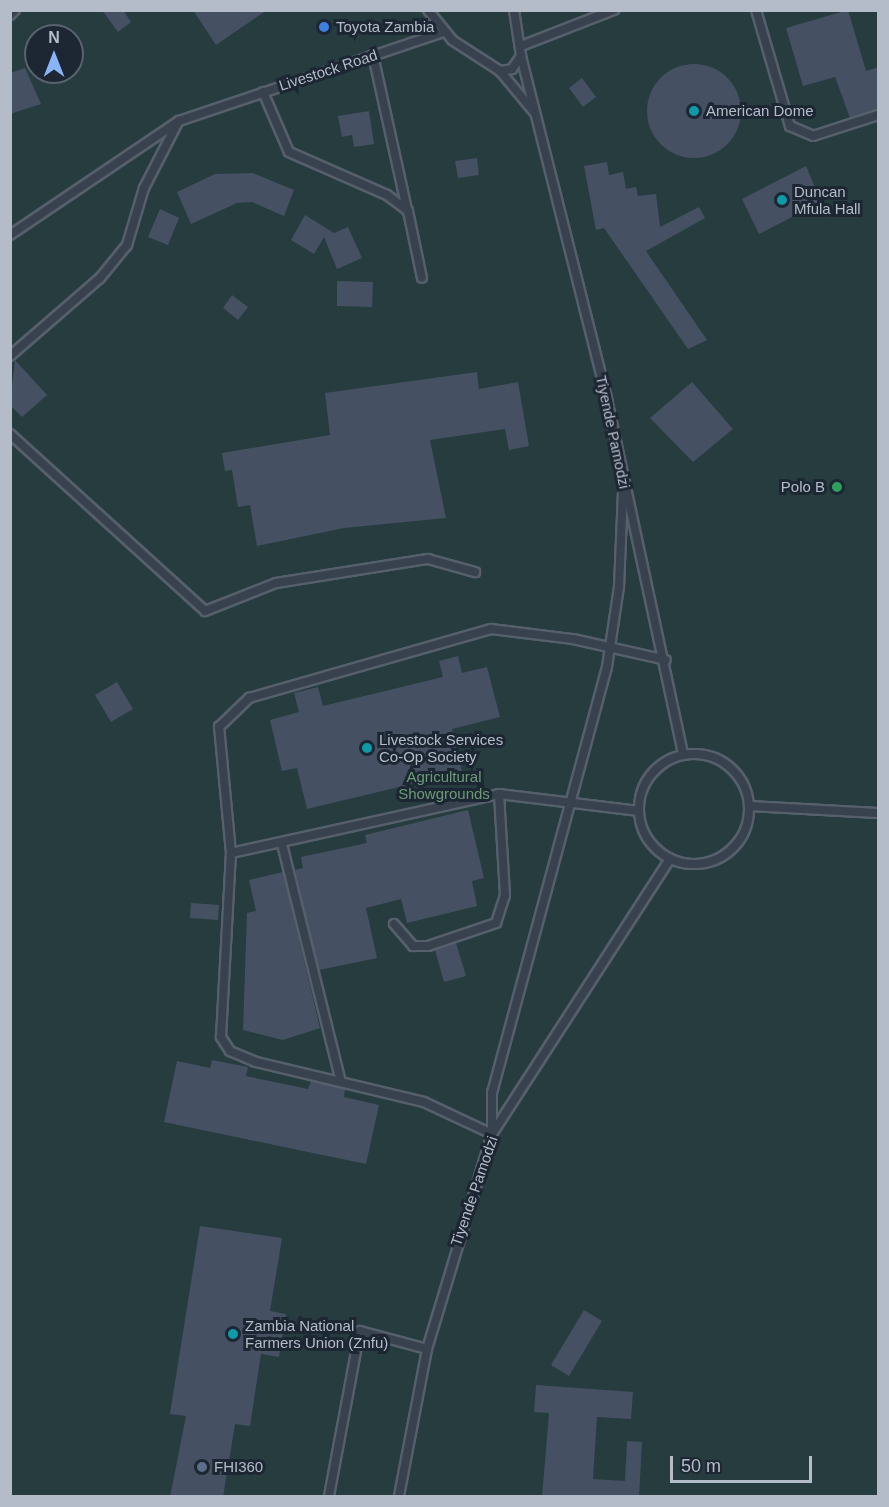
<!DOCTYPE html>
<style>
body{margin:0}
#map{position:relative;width:889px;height:1507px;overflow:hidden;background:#242f3e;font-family:Helvetica,sans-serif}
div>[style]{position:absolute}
.green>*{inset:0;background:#263c3f}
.building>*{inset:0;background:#455162}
.round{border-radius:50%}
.roads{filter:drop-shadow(2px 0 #565f6c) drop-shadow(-2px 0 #565f6c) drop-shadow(0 2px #565f6c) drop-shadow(0 -2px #565f6c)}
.lane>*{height:8px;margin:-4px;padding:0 4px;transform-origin:4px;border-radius:4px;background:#38414e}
.lane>.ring{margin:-4px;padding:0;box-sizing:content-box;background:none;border:8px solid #38414e;border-radius:50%}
.dots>*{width:16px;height:16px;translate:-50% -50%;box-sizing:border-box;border:3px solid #1d2633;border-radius:50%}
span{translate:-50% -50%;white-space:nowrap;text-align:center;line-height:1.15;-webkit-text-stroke:6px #1d2633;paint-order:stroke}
.poi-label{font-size:15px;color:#b4bcc9}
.left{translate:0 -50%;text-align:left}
.right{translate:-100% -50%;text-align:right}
.street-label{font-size:15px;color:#b4bcc9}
.park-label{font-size:15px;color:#6b9a76}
.frame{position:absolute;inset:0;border:12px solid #b4bcc9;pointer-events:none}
.north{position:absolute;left:24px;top:24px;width:60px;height:60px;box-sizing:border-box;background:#1d2633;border:2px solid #59626f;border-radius:50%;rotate:0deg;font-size:16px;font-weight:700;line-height:24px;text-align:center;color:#b4bcc9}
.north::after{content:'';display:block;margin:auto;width:21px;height:27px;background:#8ab4f8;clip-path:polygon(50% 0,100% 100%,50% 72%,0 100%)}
.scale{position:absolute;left:670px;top:1456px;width:142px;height:27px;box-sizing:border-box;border:3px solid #b4bcc9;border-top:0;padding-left:8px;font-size:18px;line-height:21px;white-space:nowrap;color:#b4bcc9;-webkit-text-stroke:4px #1d2633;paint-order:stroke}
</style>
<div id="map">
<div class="green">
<div style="clip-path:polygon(evenodd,10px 11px,878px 11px,878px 1496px,11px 1496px,10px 11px,36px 36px,72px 36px,72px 72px,36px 72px,36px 36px)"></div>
</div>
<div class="building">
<div style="clip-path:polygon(102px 10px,123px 10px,131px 22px,118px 32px)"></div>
<div style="clip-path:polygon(193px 10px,267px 10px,216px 45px)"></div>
<div style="clip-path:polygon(848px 10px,866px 71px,879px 67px,879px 109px,850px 118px,835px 77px,803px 86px,786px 28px)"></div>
<div class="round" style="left:647px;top:64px;width:94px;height:94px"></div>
<div style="clip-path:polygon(25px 68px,41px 104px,10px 114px,10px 73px)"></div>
<div style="clip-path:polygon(582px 78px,596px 97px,583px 107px,569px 88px)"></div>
<div style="clip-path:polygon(369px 111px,374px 144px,354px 147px,352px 135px,342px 137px,338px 116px)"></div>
<div style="clip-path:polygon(477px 158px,479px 175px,458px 178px,455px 161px)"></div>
<div style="clip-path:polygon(607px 162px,609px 175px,623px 172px,626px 189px,636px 187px,638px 196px,656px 194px,660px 227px,699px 207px,705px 218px,646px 251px,707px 340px,688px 349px,604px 228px,596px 230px,584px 166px)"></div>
<div style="clip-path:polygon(806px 166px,821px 202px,759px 234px,742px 199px)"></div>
<div style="clip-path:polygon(253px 173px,294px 190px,284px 216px,252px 202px,237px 203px,191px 224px,177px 192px,215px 174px)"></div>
<div style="clip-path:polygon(160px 209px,179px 218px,168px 245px,148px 237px)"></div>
<div style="clip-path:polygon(305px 215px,334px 233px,348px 227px,362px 258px,337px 269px,324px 237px,314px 254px,291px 240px)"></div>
<div style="clip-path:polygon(337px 281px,373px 282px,372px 307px,337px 306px)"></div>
<div style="clip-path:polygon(232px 295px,248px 307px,238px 320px,223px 308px)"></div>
<div style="clip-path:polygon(15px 360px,47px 395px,22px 417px,10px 405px)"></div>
<div style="clip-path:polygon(477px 372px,479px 389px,518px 382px,529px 446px,509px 450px,505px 429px,430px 440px,446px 518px,344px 528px,257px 546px,250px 505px,238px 507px,232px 470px,225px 471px,222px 453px,330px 435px,325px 393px)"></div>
<div style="clip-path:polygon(692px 382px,733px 429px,693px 462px,650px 418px)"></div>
<div style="clip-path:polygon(458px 656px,462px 673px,487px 667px,500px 717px,452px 729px,462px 772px,307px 809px,297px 768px,282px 771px,270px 720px,299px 712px,294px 693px,318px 687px,323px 706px,443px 677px,439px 661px)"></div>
<div style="clip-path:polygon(117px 682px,133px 709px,111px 722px,95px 695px)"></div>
<div style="clip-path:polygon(468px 810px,484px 878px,472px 881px,477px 906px,407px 923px,401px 899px,366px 908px,377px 958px,319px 970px,295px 870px,303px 868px,301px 857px,367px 843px,365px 835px)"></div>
<div style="clip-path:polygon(283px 872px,320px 1028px,283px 1040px,243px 1030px,247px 913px,256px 911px,249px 880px)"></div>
<div style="clip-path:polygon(191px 903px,219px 905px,218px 920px,190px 918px)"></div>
<div style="clip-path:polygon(456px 943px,466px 976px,444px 982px,435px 950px)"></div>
<div style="clip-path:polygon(212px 1060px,248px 1067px,246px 1076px,308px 1089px,311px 1081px,345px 1089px,344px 1097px,379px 1105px,366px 1164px,164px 1122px,177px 1061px,210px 1068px)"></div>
<div style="clip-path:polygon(200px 1226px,282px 1238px,270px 1311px,286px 1314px,279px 1357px,261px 1354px,250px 1426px,235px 1424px,223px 1497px,170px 1497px,186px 1416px,170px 1414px)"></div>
<div style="clip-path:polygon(584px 1310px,602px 1321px,569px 1376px,551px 1365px)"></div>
<div style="clip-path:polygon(536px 1385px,633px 1392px,631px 1419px,597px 1417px,593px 1479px,625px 1481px,627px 1441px,642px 1442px,639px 1497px,542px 1497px,549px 1413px,534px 1412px)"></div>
</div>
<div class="roads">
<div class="lane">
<div style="left:428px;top:10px;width:38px;rotate:51deg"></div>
<div style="left:452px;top:40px;width:57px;rotate:32.9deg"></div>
<div style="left:500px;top:71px;width:12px;rotate:-9deg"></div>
<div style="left:512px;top:69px;width:16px;rotate:-55deg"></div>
<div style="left:521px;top:56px;width:47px;rotate:-98.7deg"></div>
<div style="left:756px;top:10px;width:121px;rotate:73.7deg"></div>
<div style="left:790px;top:126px;width:25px;rotate:23deg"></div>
<div style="left:813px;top:136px;width:68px;rotate:-17.9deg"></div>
<div style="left:10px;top:15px;width:7px;rotate:-45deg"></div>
<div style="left:521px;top:46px;width:100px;rotate:-21.2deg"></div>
<div style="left:373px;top:55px;width:158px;rotate:77.6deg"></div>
<div style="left:521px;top:56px;width:354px;rotate:75.9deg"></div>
<div style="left:607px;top:399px;width:363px;rotate:77.9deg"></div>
<div style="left:500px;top:71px;width:53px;rotate:50.3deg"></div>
<div style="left:263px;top:92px;width:65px;rotate:66.6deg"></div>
<div style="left:289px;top:152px;width:107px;rotate:23.7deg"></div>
<div style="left:387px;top:195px;width:26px;rotate:37deg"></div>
<div style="left:408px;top:211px;width:68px;rotate:78.2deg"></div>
<div style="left:10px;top:235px;width:204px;rotate:-34deg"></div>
<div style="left:179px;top:121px;width:279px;rotate:-18.6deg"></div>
<div style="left:10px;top:356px;width:119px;rotate:-40.9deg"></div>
<div style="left:100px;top:278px;width:43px;rotate:-50.7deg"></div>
<div style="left:127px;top:245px;width:59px;rotate:-73.4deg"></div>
<div style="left:144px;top:188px;width:74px;rotate:-62.7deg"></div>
<div style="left:10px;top:434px;width:263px;rotate:42.2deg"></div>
<div style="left:205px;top:611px;width:76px;rotate:-21.5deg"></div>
<div style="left:276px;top:583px;width:154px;rotate:-9deg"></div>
<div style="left:428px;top:559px;width:49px;rotate:15.5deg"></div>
<div class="ring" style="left:639px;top:754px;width:102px;height:102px"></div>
<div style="left:749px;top:806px;width:129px;rotate:3.1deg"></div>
<div style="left:282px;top:844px;width:242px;rotate:76.1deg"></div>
<div style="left:231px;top:853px;width:274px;rotate:-12.4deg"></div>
<div style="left:499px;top:794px;width:141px;rotate:6.9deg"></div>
<div style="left:394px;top:924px;width:29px;rotate:49deg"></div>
<div style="left:413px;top:946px;width:15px"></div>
<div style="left:428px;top:946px;width:72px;rotate:-18.7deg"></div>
<div style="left:496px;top:923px;width:29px;rotate:-72deg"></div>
<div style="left:505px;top:895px;width:101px;rotate:-93.4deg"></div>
<div style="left:492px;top:1133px;width:40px;rotate:-90deg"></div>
<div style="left:492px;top:1093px;width:441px;rotate:-74.9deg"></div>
<div style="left:607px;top:667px;width:81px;rotate:-81.5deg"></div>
<div style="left:619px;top:587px;width:95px;rotate:-87.6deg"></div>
<div style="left:492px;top:1134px;width:75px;rotate:-154.8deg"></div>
<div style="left:424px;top:1102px;width:173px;rotate:-166.6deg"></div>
<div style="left:256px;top:1062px;width:28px;rotate:-157deg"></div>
<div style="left:230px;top:1051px;width:17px;rotate:-123deg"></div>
<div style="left:221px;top:1037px;width:184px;rotate:-86.9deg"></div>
<div style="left:231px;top:853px;width:127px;rotate:-95.4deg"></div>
<div style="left:219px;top:727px;width:42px;rotate:-44deg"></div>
<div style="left:249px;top:698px;width:252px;rotate:-15.9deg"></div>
<div style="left:491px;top:629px;width:83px;rotate:7deg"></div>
<div style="left:573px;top:639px;width:95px;rotate:12.7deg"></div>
<div style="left:329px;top:1496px;width:168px;rotate:-79.4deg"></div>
<div style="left:360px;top:1331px;width:69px;rotate:15deg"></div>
<div style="left:399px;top:1496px;width:150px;rotate:-79.2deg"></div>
<div style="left:427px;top:1349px;width:225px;rotate:-73.2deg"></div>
<div style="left:492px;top:1134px;width:328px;rotate:-57.1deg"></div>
</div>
</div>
<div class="dots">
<div style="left:324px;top:27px;background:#3f7fe0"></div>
<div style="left:694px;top:111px;background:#0f9aa8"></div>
<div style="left:782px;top:200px;background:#0f9aa8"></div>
<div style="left:837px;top:487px;background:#2e9e5b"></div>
<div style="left:367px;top:748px;background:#0f9aa8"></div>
<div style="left:233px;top:1334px;background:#0f9aa8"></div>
<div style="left:202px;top:1467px;background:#5c6f8a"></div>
</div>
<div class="poi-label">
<span class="left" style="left:336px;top:27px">Toyota Zambia</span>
<span class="left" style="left:706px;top:111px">American Dome</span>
<span class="left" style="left:794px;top:200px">Duncan<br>Mfula Hall</span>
<span class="right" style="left:825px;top:487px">Polo B</span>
<span class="left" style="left:379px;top:748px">Livestock Services<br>Co-Op Society</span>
<span class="left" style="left:245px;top:1334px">Zambia National<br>Farmers Union (Znfu)</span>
<span class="left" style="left:214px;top:1467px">FHI360</span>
</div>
<div class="street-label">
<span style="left:328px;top:70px;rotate:-18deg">Livestock Road</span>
<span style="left:613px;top:432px;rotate:78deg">Tiyende Pamodzi</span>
<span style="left:474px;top:1191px;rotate:-71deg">Tiyende Pamodzi</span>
</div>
<div class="park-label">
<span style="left:444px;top:785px">Agricultural<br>Showgrounds</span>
</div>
<div class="frame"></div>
<div class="north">N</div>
<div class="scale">50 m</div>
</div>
